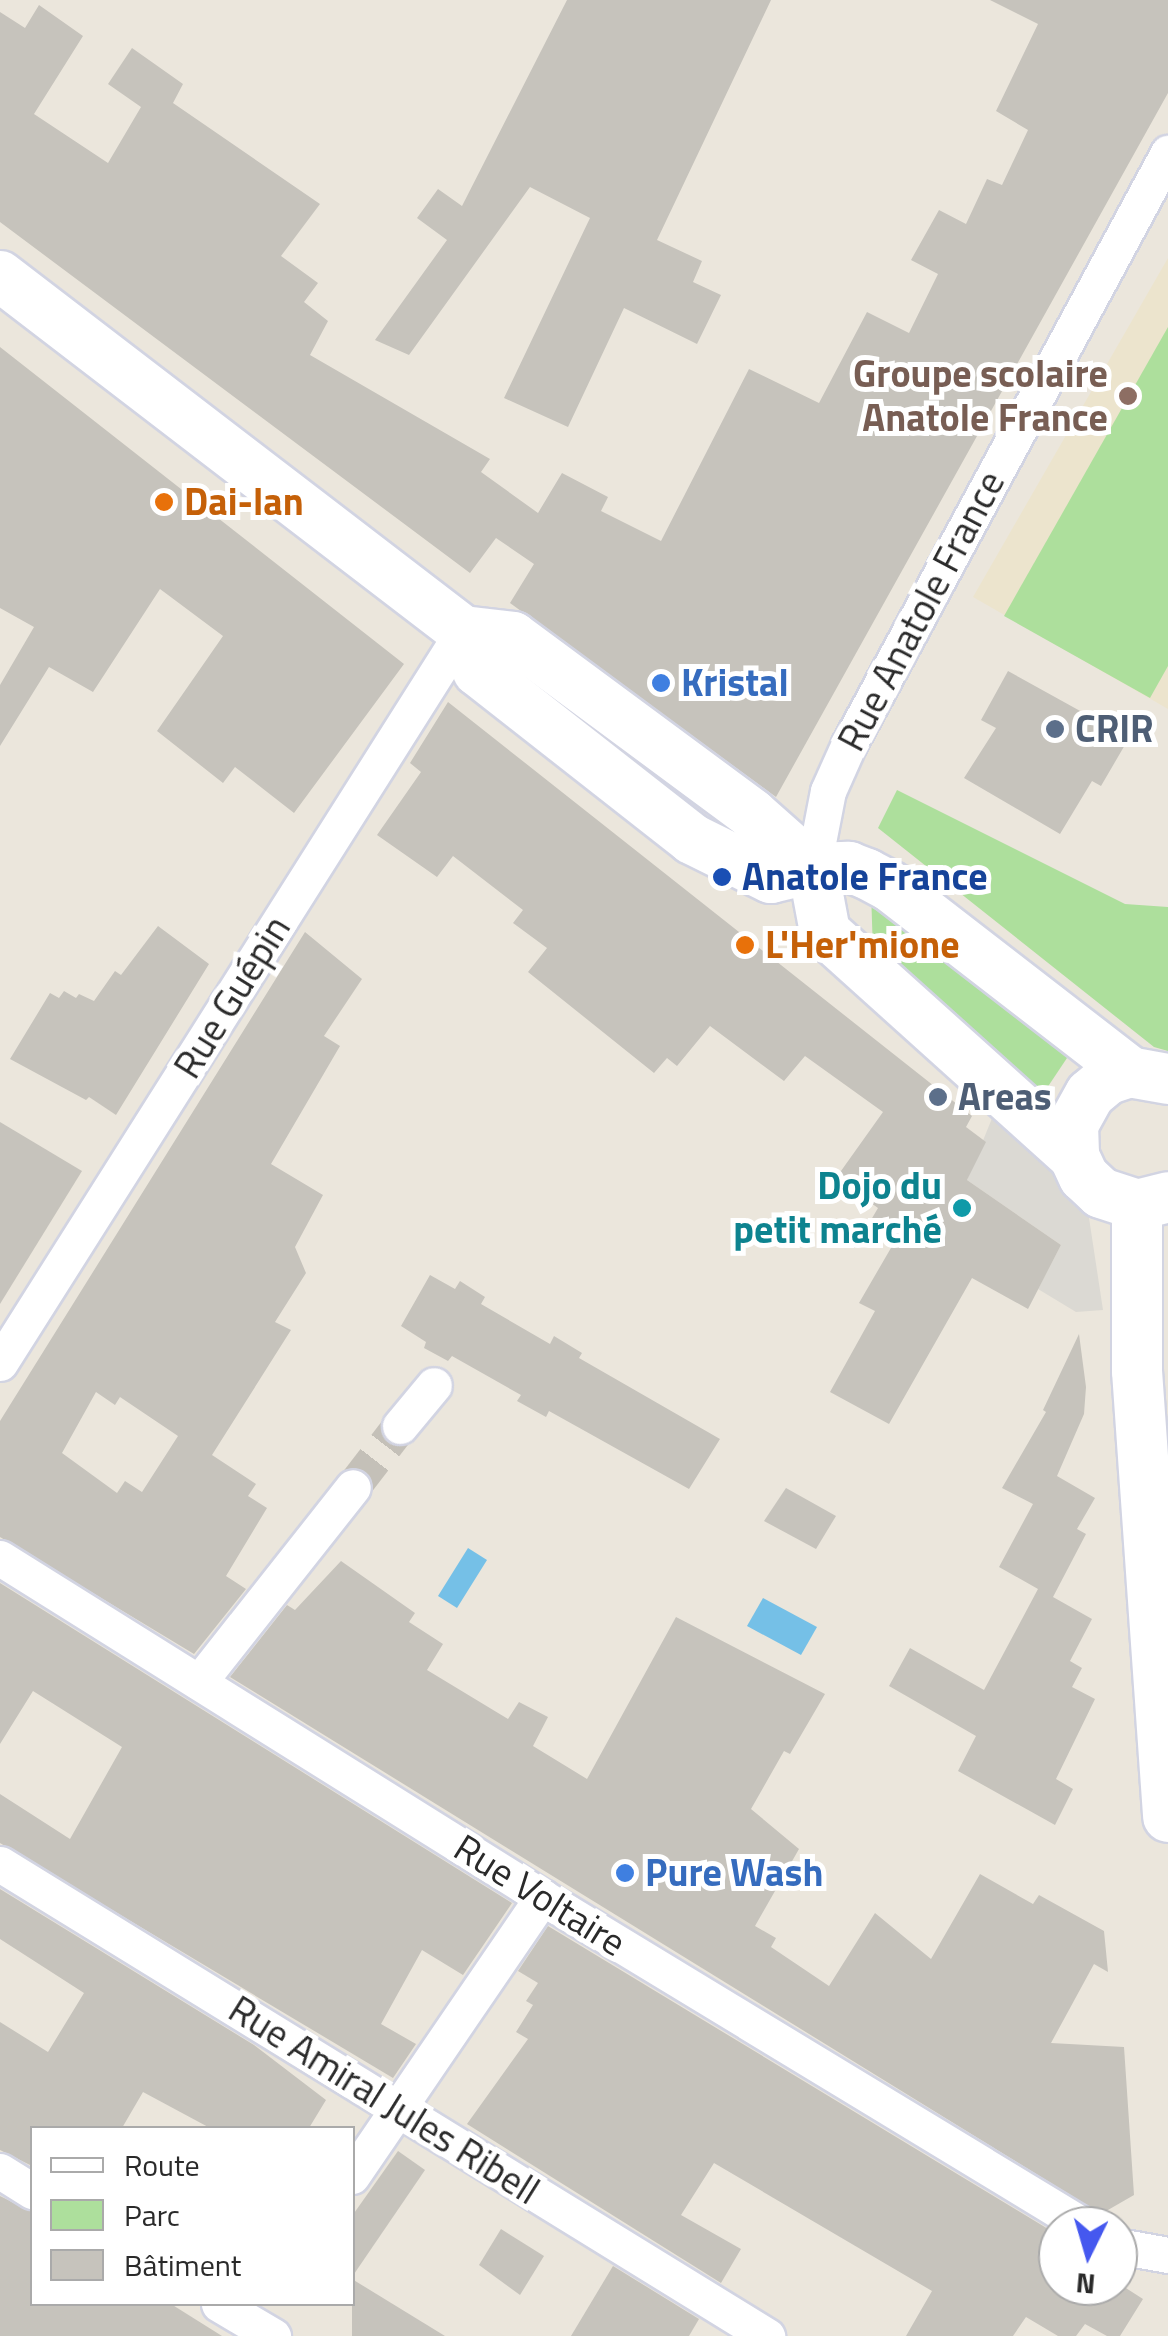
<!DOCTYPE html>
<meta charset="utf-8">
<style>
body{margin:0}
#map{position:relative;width:1168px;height:2336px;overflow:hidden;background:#ebe6dc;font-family:"Titillium Web",sans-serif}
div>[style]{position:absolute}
.education>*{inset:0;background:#ece4cd}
.green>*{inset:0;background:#addf9c}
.plaza>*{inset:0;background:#dbd9d3}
.water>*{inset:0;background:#75c0e7}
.building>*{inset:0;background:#c6c3bc}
.street-tunnel>*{height:35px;margin-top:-17.5px;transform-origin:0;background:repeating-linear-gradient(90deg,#c4c0b8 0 35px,transparent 0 53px)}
.roads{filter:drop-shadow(2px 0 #d2d4e2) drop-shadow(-2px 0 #d2d4e2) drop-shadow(0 2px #d2d4e2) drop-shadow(0 -2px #d2d4e2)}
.street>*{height:35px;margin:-17.5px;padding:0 17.5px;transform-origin:17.5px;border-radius:17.5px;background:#fff}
.secondary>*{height:50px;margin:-25px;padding:0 25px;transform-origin:25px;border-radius:25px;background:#fff}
.dots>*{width:28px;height:28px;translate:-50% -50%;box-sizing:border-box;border:5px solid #fff;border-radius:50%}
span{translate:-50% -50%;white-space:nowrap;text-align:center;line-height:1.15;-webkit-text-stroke:10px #fff;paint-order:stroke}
.education-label{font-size:38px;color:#785e54;font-weight:700}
.right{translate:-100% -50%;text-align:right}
.food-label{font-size:38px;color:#c56008;font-weight:700}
.left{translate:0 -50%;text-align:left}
.street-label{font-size:38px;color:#2a2a2a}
.shop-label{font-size:38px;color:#366cbe;font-weight:700}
.service-label{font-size:38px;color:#4e5e75;font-weight:700}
.transit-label{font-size:38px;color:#164399;font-weight:700}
.culture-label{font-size:38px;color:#0d838f;font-weight:700}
.legend{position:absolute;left:30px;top:2126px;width:325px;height:180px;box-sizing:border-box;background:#fff;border:2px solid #aaa;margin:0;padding:12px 18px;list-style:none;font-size:30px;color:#2a2a2a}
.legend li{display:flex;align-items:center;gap:20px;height:50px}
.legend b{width:50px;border:2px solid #aaa}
.north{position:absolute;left:1038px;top:2206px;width:100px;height:100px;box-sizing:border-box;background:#fff;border:2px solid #aaa;border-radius:50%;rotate:185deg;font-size:28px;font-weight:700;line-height:40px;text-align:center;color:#2a2a2a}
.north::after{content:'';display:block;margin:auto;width:35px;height:45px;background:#4558ef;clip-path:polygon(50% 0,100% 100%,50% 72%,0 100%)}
</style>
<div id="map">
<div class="education">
<div style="clip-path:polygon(1168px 258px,1168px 709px,973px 597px)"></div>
</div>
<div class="green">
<div style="clip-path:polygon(1168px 327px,1168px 666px,1150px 698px,1004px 616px)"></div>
<div style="clip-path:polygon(897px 790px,1125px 904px,1168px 907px,1168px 1051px,1154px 1047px,878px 828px)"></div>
<div style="clip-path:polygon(871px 891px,1075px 1046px,1043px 1094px,873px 952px)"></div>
</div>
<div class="plaza">
<div style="clip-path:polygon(997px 1106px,1084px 1185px,1103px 1310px,1076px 1312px,1038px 1289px,1061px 1245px,967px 1180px)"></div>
</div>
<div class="water">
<div style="clip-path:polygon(468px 1548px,487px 1560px,457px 1608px,438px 1596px)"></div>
<div style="clip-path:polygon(763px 1598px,817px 1627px,801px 1655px,747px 1626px)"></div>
</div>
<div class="building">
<div style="clip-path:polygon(567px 0,771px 0,657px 240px,702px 261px,693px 282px,721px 295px,697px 344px,624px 308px,568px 427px,504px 398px,590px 218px,530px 187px,409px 355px,375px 340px,447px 240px,417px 218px,438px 189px,462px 206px)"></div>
<div style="clip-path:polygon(990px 0,1168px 0,1168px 93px,776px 797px,510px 603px,534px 564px,496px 538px,470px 573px,0 222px,0 12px,25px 28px,39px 5px,83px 36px,34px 114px,108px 163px,141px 107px,108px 84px,132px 48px,183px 84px,173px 103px,320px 204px,281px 256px,318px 283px,304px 302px,328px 321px,310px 355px,490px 459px,481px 472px,538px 513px,562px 473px,608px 497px,601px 511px,661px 541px,749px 369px,819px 403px,867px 312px,909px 333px,938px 274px,911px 260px,939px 210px,966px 224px,987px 179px,1002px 185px,1028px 130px,996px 111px,1038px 24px)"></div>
<div style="clip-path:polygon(0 347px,404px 664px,294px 813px,235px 767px,223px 783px,157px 731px,223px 636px,160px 589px,93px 692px,49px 667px,0 746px,0 685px,34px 627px,0 608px)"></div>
<div style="clip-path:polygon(1008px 671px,1129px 738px,1101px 786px,1092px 781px,1060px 834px,964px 778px,996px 728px,981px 720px)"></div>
<div style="clip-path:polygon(448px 702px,972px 1116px,966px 1127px,986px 1142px,967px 1180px,1061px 1245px,1028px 1309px,972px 1278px,889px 1424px,830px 1392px,875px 1311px,859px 1303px,895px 1241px,868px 1225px,878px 1208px,836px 1178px,883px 1112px,805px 1056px,784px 1081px,710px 1026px,677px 1066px,667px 1058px,654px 1073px,528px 972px,547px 948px,513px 923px,523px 910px,453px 856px,437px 877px,377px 835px,421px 772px,410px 763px)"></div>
<div style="clip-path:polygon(158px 926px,209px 964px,116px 1115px,89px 1097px,86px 1100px,10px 1059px,50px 993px,59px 998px,64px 991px,76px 998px,79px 994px,94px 1001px,115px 971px,121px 975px)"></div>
<div style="clip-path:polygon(evenodd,305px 932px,362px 979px,324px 1036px,340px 1046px,271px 1164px,323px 1195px,295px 1247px,306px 1273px,275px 1322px,291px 1330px,212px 1455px,256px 1484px,248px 1496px,267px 1508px,226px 1576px,246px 1589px,194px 1654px,0 1537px,0 1421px,305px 932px,96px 1392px,115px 1405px,120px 1397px,178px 1436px,142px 1492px,125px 1481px,117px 1493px,62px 1453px,96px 1392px)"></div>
<div style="clip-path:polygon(0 1122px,82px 1171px,0 1304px)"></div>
<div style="clip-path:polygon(430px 1275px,455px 1289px,460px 1281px,485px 1297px,481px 1304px,550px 1344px,554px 1336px,582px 1353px,579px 1358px,720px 1439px,689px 1489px,549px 1411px,546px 1417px,517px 1401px,521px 1395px,452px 1356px,448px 1361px,424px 1348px,426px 1342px,401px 1326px)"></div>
<div style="clip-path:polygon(1079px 1334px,1086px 1387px,1084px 1414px,1057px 1476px,1095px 1498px,1077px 1529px,1086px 1534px,1053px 1597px,1092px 1619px,1070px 1661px,1082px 1668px,1072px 1687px,1095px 1699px,1056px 1779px,1073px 1789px,1055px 1825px,958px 1771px,976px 1736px,889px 1686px,910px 1648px,984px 1690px,1038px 1589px,999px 1567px,1033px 1504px,1002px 1488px,1046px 1412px,1043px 1410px)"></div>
<div style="clip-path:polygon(786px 1488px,836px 1516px,816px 1549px,764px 1521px)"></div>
<div style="clip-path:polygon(341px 1561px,415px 1613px,409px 1622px,443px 1644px,427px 1670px,508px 1719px,519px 1702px,548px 1717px,533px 1746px,587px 1779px,676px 1617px,825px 1694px,790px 1754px,784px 1751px,751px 1809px,799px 1849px,755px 1926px,776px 1938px,771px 1947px,829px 1986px,875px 1913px,931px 1959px,980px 1874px,1033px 1904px,1039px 1895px,1104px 1931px,1108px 1972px,1094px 1964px,1051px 2043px,1124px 2047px,1134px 2195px,1101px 2214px,230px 1677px,287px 1605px,295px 1610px)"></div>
<div style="clip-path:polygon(0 1583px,512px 1903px,463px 1975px,422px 1950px,381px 2024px,416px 2044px,393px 2078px,0 1843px,0 1794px,70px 1839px,122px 1747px,33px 1691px,0 1744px)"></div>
<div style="clip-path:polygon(0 1889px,254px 2045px,326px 2100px,309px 2128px,210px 2128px,143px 2092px,122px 2128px,32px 2128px,32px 2166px,0 2150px,0 2022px,48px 2052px,84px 1993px,0 1939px)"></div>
<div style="clip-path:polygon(548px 1926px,1058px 2235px,1053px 2242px,1058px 2246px,1058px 2286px,1118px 2283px,1143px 2299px,1120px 2336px,1107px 2336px,1085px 2324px,1076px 2336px,1058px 2336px,1026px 2317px,1013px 2336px,906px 2336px,932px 2291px,714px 2163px,681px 2215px,741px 2249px,721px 2283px,467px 2124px,528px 2039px,516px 2032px,533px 2005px,526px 2001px,538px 1983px,518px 1971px)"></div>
<div style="clip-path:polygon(398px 2151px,425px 2170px,352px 2277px,352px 2216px)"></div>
<div style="clip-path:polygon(0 2196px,32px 2212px,32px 2304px,171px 2304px,222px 2336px,0 2336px)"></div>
<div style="clip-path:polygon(501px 2229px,544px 2256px,520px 2295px,479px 2265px)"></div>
<div style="clip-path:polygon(613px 2266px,699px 2319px,689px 2336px,571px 2336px)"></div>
<div style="clip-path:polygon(352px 2279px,445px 2336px,352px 2336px)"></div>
</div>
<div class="street-tunnel">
<div style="left:353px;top:1487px;width:77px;rotate:-52.4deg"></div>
</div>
<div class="roads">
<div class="street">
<div style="left:813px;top:868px;width:78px;rotate:-79deg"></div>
<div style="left:828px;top:791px;width:51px;rotate:-65.9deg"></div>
<div style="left:849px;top:744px;width:672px;rotate:-61.64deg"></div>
<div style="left:0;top:1363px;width:866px;rotate:-57.69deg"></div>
<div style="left:400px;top:1426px;width:53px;rotate:-50.3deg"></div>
<div style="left:0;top:1558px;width:639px;rotate:32.02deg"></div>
<div style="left:542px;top:1897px;width:634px;rotate:31.26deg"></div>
<div style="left:199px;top:1682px;width:248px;rotate:-51.7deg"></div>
<div style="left:0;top:1864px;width:901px;rotate:31.61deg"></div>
<div style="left:0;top:2171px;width:38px;rotate:32deg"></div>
<div style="left:352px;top:2176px;width:338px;rotate:-55.7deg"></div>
<div style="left:1118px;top:2246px;width:51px;rotate:10.2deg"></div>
<div style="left:219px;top:2304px;width:63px;rotate:30.7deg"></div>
</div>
<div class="secondary">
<div style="left:0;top:276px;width:583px;rotate:37.48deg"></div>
<div style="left:463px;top:631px;width:50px;rotate:6.8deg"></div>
<div style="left:513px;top:637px;width:297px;rotate:36.5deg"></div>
<div style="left:752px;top:814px;width:81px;rotate:41.5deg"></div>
<div style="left:813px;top:868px;width:65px;rotate:79.4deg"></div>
<div style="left:825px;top:932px;width:335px;rotate:42deg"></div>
<div style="left:463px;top:631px;width:43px;rotate:69.4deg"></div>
<div style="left:478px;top:671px;width:272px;rotate:38.1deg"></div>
<div style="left:692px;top:839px;width:88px;rotate:26.3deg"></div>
<div style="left:771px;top:878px;width:43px;rotate:-13.4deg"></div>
<div style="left:813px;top:868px;width:36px;rotate:-2deg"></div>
<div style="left:849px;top:867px;width:19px;rotate:21deg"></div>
<div style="left:867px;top:874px;width:27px;rotate:28deg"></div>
<div style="left:891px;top:887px;width:302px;rotate:37.7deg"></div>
<div style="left:1168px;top:1079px;width:39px;rotate:-170deg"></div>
<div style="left:1130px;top:1072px;width:23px;rotate:162deg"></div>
<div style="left:1108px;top:1079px;width:23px;rotate:140deg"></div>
<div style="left:1090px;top:1094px;width:35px;rotate:119deg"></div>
<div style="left:1073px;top:1125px;width:31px;rotate:88deg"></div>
<div style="left:1074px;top:1156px;width:23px;rotate:65deg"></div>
<div style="left:1084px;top:1177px;width:23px;rotate:43deg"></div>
<div style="left:1101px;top:1193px;width:38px;rotate:18deg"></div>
<div style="left:1137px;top:1205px;width:32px;rotate:-14deg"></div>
<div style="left:1137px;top:1205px;width:166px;rotate:90deg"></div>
<div style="left:1137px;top:1371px;width:447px;rotate:86deg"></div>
</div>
</div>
<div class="dots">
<div style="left:1128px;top:396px;background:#8d6e63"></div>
<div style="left:164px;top:502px;background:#e8710a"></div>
<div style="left:661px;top:683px;background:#3f7fe0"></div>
<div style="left:1055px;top:729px;background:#5c6f8a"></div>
<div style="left:722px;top:877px;background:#1a4fb4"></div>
<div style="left:745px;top:945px;background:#e8710a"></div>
<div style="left:938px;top:1097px;background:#5c6f8a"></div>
<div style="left:962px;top:1208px;background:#0f9aa8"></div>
<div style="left:625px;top:1873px;background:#3f7fe0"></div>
</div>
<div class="education-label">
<span class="right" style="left:1108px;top:396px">Groupe scolaire<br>Anatole France</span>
</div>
<div class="food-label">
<span class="left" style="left:184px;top:502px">Dai-lan</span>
<span class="left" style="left:765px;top:945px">L'Her'mione</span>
</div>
<div class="street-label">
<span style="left:921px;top:611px;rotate:-62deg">Rue Anatole France</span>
<span style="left:232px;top:997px;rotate:-58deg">Rue Guépin</span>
<span style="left:540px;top:1895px;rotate:32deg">Rue Voltaire</span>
<span style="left:384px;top:2100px;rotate:32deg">Rue Amiral Jules Ribell</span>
</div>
<div class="shop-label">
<span class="left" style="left:681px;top:683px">Kristal</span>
<span class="left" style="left:645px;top:1873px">Pure Wash</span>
</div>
<div class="service-label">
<span class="left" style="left:1075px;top:729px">CRIR</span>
<span class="left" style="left:958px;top:1097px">Areas</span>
</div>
<div class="transit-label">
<span class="left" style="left:742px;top:877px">Anatole France</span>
</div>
<div class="culture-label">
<span class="right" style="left:942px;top:1208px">Dojo du<br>petit marché</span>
</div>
<ul class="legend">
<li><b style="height:12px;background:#fff"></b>Route</li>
<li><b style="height:28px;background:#addf9c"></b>Parc</li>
<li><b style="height:28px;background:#c6c3bc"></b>Bâtiment</li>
</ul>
<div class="north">N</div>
</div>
